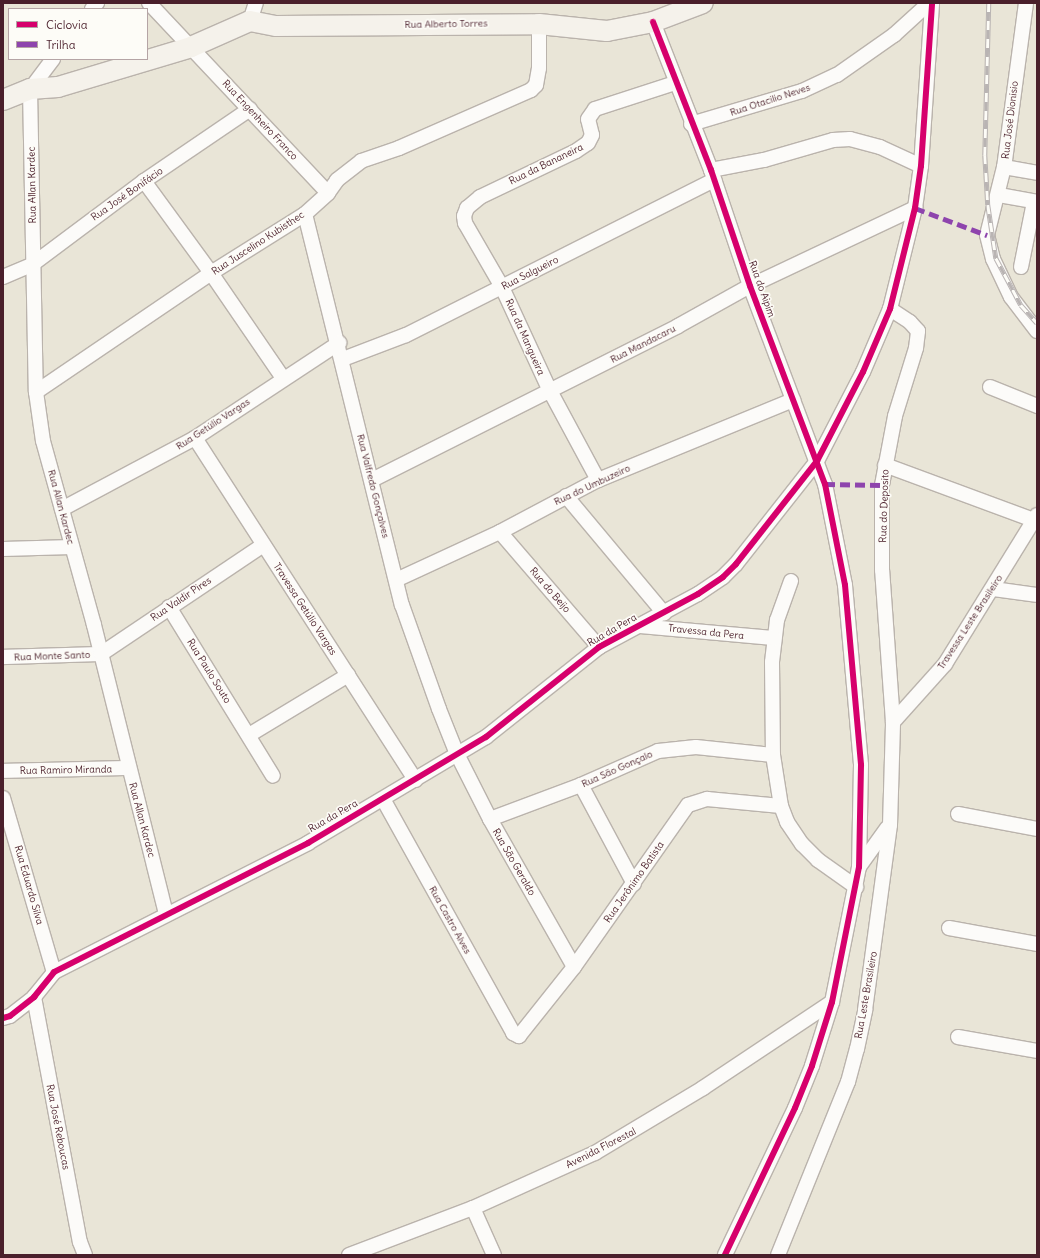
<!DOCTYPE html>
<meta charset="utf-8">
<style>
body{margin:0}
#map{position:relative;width:1040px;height:1258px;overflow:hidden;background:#e9e5d7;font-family:Delius,sans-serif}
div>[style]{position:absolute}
.roads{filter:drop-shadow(1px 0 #bab3ac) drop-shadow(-1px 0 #bab3ac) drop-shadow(0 1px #bab3ac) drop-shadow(0 -1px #bab3ac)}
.street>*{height:14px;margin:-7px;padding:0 7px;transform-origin:7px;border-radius:7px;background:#fcfbf9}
.secondary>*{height:20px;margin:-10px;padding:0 10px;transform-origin:10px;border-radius:10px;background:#f5f2eb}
.rail>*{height:4.5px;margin-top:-2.25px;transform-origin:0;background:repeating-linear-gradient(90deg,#fdfcf7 0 9px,#b9b4b3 0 18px);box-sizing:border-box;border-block:1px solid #b9b4b3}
.quiet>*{height:5px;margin-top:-2.5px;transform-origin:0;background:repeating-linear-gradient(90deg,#8e44ad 0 10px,transparent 0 15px)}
.cycleway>*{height:6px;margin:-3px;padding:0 3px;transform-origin:3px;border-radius:3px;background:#d6006c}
span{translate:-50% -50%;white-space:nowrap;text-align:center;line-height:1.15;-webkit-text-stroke:3.5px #fdfcf7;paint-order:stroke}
.street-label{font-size:10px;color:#4a1f2b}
.frame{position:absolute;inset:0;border:4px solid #4a1f2b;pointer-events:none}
.legend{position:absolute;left:8px;top:8px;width:140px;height:52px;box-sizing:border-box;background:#fdfcf7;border:1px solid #b5a4a5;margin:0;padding:5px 7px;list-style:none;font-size:12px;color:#4a1f2b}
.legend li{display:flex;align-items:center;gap:8px;height:20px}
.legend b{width:20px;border:1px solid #b5a4a5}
</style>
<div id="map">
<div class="roads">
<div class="street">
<div style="left:149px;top:3px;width:261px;rotate:46.7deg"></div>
<div style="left:1026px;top:3px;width:165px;rotate:97.6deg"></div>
<div style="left:1004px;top:167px;width:70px;rotate:104deg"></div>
<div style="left:987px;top:235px;width:25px;rotate:76deg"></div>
<div style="left:993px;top:259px;width:42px;rotate:64.7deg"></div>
<div style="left:1011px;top:297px;width:43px;rotate:52.6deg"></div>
<div style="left:92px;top:9px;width:8px;rotate:-50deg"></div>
<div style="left:250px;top:21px;width:19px;rotate:-72deg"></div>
<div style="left:653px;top:22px;width:159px;rotate:68.6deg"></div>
<div style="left:711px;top:170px;width:122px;rotate:71.4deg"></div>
<div style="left:750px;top:286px;width:212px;rotate:69.3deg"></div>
<div style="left:825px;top:484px;width:103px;rotate:78.8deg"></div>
<div style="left:845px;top:585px;width:181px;rotate:84.9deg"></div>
<div style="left:861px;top:765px;width:102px;rotate:91.1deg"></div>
<div style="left:859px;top:867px;width:138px;rotate:101.3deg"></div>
<div style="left:832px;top:1002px;width:67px;rotate:107.4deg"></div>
<div style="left:812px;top:1066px;width:45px;rotate:112deg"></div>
<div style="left:795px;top:1108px;width:163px;rotate:115.5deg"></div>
<div style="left:53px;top:59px;width:38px;rotate:127deg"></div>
<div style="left:30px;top:89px;width:303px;rotate:88.9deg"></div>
<div style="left:36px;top:392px;width:49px;rotate:81.9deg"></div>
<div style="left:43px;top:441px;width:191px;rotate:74.5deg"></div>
<div style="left:94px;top:625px;width:297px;rotate:76deg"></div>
<div style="left:691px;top:124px;width:116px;rotate:-16.6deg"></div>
<div style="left:802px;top:91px;width:38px;rotate:-25deg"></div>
<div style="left:837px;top:75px;width:70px;rotate:-35.1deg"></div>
<div style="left:894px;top:35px;width:47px;rotate:-42.4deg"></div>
<div style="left:1004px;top:167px;width:34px;rotate:10deg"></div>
<div style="left:711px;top:170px;width:54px;rotate:-10.7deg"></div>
<div style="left:764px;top:160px;width:72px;rotate:-16.2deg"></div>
<div style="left:833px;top:140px;width:17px;rotate:-3deg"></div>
<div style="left:850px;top:139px;width:31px;rotate:15deg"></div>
<div style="left:880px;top:147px;width:45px;rotate:24.9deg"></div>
<div style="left:144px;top:181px;width:114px;rotate:53.9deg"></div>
<div style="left:211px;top:273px;width:127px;rotate:55.6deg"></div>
<div style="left:999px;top:195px;width:39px;rotate:10deg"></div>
<div style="left:305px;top:214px;width:403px;rotate:76.1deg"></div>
<div style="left:402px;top:605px;width:110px;rotate:70.4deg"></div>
<div style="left:439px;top:709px;width:48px;rotate:68.2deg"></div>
<div style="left:457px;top:754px;width:73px;rotate:63.1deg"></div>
<div style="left:490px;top:819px;width:170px;rotate:60.4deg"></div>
<div style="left:1021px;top:267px;width:66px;rotate:-78.7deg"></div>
<div style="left:3px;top:277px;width:33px;rotate:-23deg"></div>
<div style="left:33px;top:264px;width:139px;rotate:-36.8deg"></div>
<div style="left:144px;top:181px;width:128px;rotate:-34.2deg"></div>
<div style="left:343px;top:359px;width:67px;rotate:-20.9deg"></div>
<div style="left:406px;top:335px;width:345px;rotate:-26.7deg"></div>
<div style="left:990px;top:387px;width:51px;rotate:22deg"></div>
<div style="left:36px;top:392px;width:212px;rotate:-34.2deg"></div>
<div style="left:211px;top:273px;width:111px;rotate:-32.1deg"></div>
<div style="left:305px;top:214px;width:31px;rotate:-42deg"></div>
<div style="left:328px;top:193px;width:16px;rotate:-55deg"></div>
<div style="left:337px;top:180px;width:31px;rotate:-38deg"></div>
<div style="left:361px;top:161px;width:40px;rotate:-18.9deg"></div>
<div style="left:399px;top:148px;width:144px;rotate:-23.7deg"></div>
<div style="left:531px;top:90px;width:7px;rotate:-45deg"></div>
<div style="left:536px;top:85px;width:17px;rotate:-80deg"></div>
<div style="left:539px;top:68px;width:44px;rotate:-90deg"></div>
<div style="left:195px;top:438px;width:407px;rotate:57.2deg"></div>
<div style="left:885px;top:465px;width:159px;rotate:20.3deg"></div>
<div style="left:372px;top:480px;width:343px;rotate:-26.7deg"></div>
<div style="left:678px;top:326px;width:82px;rotate:-29.1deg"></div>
<div style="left:750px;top:286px;width:183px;rotate:-25.3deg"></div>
<div style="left:598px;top:480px;width:101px;rotate:-118.3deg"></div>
<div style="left:550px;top:391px;width:115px;rotate:-114.8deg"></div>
<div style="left:502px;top:287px;width:74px;rotate:-120deg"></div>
<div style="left:465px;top:223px;width:7px;rotate:-98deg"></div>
<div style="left:464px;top:216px;width:9px;rotate:-69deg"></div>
<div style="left:467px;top:208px;width:17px;rotate:-40deg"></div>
<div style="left:480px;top:197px;width:106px;rotate:-25.6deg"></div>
<div style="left:576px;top:151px;width:14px;rotate:-34deg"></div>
<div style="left:588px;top:143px;width:9px;rotate:-63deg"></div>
<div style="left:592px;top:135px;width:16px;rotate:-104deg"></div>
<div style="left:588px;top:119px;width:12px;rotate:-55deg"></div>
<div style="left:595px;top:109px;width:84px;rotate:-18deg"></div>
<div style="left:566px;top:496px;width:153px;rotate:50.1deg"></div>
<div style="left:62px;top:509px;width:151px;rotate:-28.1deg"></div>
<div style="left:195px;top:438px;width:173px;rotate:-33.4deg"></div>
<div style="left:500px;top:532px;width:152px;rotate:49.3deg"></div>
<div style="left:3px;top:549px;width:69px;rotate:-1.7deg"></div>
<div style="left:396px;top:580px;width:115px;rotate:-24.8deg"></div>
<div style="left:500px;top:532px;width:111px;rotate:-28deg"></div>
<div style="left:598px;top:480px;width:211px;rotate:-22.3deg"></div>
<div style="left:791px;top:581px;width:41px;rotate:109.7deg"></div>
<div style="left:777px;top:620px;width:42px;rotate:96.8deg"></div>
<div style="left:772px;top:662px;width:93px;rotate:89.4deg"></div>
<div style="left:773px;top:755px;width:52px;rotate:81.1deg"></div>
<div style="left:781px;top:806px;width:17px;rotate:69deg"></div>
<div style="left:787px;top:822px;width:27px;rotate:56deg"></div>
<div style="left:802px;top:844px;width:23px;rotate:45deg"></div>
<div style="left:818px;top:860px;width:47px;rotate:35.4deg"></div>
<div style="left:993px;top:589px;width:44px;rotate:7.8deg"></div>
<div style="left:169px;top:607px;width:198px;rotate:58.4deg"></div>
<div style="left:639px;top:626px;width:136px;rotate:5.1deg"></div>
<div style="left:3px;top:657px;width:98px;rotate:-1.8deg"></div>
<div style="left:101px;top:654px;width:195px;rotate:-33.9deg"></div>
<div style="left:893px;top:722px;width:78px;rotate:-48.1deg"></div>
<div style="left:945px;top:664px;width:175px;rotate:-58.3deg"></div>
<div style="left:249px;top:735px;width:116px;rotate:-31.2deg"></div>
<div style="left:3px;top:771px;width:126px;rotate:-1.4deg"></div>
<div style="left:581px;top:785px;width:112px;rotate:61.8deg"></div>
<div style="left:3px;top:798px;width:181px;rotate:73.7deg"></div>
<div style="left:383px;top:799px;width:268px;rotate:60.9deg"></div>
<div style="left:513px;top:1033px;width:7px;rotate:27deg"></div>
<div style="left:519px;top:1036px;width:88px;rotate:-51.4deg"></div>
<div style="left:574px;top:967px;width:198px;rotate:-54.9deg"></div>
<div style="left:688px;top:805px;width:20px;rotate:-18deg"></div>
<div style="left:707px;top:799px;width:74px;rotate:5.4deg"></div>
<div style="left:958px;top:814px;width:80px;rotate:10.8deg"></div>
<div style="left:490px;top:819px;width:97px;rotate:-20.5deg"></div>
<div style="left:581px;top:785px;width:84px;rotate:-23.8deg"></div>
<div style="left:658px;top:751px;width:38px;rotate:-6deg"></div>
<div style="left:696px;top:747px;width:77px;rotate:5.9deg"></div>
<div style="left:859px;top:867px;width:48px;rotate:-54.3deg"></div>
<div style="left:949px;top:928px;width:89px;rotate:10.3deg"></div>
<div style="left:34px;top:997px;width:249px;rotate:79.4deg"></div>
<div style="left:80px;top:1242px;width:14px;rotate:69deg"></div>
<div style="left:3px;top:1018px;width:7px;rotate:-16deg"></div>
<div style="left:10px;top:1016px;width:31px;rotate:-38deg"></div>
<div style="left:34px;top:997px;width:32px;rotate:-51deg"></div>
<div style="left:54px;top:972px;width:285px;rotate:-26.9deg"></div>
<div style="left:308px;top:843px;width:207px;rotate:-30.8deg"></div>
<div style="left:486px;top:737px;width:144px;rotate:-38.5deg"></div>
<div style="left:599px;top:647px;width:112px;rotate:-28.2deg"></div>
<div style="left:698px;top:594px;width:30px;rotate:-34deg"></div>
<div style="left:723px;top:577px;width:18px;rotate:-45deg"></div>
<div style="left:736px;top:564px;width:131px;rotate:-51.8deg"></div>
<div style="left:817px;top:461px;width:100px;rotate:-62.7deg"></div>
<div style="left:863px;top:372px;width:69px;rotate:-66.8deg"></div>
<div style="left:890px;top:309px;width:104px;rotate:-76.1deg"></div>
<div style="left:915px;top:208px;width:42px;rotate:-81.9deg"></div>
<div style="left:921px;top:166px;width:163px;rotate:-86.1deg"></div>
<div style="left:958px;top:1037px;width:80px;rotate:10deg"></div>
<div style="left:473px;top:1208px;width:51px;rotate:65.9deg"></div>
<div style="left:349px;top:1255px;width:133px;rotate:-20.8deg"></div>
<div style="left:473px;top:1208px;width:134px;rotate:-24.3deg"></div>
<div style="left:595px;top:1153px;width:126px;rotate:-31deg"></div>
<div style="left:703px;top:1088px;width:155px;rotate:-33.7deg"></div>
<div style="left:778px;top:1255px;width:187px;rotate:-68deg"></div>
<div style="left:848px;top:1082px;width:34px;rotate:-75deg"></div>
<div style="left:857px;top:1049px;width:40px;rotate:-78deg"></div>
<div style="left:865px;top:1010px;width:187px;rotate:-82.3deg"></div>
<div style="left:890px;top:825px;width:103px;rotate:-88.3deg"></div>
<div style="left:893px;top:722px;width:152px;rotate:-94.1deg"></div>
<div style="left:882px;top:570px;width:85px;rotate:-90deg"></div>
<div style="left:882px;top:485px;width:70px;rotate:-79.3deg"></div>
<div style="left:895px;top:416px;width:71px;rotate:-72.8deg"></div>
<div style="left:916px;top:348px;width:17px;rotate:-83deg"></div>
<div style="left:918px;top:331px;width:12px;rotate:-132deg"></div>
<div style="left:910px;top:322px;width:24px;rotate:-147deg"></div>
</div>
<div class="secondary">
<div style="left:3px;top:100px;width:29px;rotate:-22deg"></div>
<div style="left:30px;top:89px;width:28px;rotate:-4deg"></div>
<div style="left:58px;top:87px;width:139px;rotate:-16.7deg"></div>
<div style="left:191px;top:47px;width:64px;rotate:-23.8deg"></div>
<div style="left:250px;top:21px;width:26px;rotate:11deg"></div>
<div style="left:276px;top:26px;width:263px;rotate:-0.4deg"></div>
<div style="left:539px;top:24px;width:68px;rotate:5.9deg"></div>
<div style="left:607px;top:31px;width:47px;rotate:-11.1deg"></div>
<div style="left:653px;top:22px;width:53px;rotate:-20.8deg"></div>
</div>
</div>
<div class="rail">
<div style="left:989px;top:3px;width:152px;rotate:91.5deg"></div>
<div style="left:985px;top:155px;width:50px;rotate:86.6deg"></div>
<div style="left:988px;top:205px;width:54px;rotate:81.4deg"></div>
<div style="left:996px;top:258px;width:53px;rotate:62deg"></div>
<div style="left:1021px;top:305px;width:24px;rotate:48deg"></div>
</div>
<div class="quiet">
<div style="left:915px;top:208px;width:77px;rotate:20.6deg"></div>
<div style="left:825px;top:484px;width:57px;rotate:1deg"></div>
</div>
<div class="cycleway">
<div style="left:653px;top:22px;width:159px;rotate:68.6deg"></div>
<div style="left:711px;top:170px;width:122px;rotate:71.4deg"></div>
<div style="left:750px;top:286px;width:212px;rotate:69.3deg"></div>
<div style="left:825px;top:484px;width:103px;rotate:78.8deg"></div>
<div style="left:845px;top:585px;width:181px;rotate:84.9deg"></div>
<div style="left:861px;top:765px;width:102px;rotate:91.1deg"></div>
<div style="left:859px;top:867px;width:138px;rotate:101.3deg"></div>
<div style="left:832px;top:1002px;width:67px;rotate:107.4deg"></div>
<div style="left:812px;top:1066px;width:45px;rotate:112deg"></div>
<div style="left:795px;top:1108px;width:163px;rotate:115.5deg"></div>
<div style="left:3px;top:1018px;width:7px;rotate:-16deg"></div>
<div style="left:10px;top:1016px;width:31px;rotate:-38deg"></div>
<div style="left:34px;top:997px;width:32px;rotate:-51deg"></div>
<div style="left:54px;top:972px;width:285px;rotate:-26.9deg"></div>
<div style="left:308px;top:843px;width:207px;rotate:-30.8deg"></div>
<div style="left:486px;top:737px;width:144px;rotate:-38.5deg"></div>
<div style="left:599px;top:647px;width:112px;rotate:-28.2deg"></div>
<div style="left:698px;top:594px;width:30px;rotate:-34deg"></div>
<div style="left:723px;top:577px;width:18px;rotate:-45deg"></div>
<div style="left:736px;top:564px;width:131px;rotate:-51.8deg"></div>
<div style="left:817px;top:461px;width:100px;rotate:-62.7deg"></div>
<div style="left:863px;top:372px;width:69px;rotate:-66.8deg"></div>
<div style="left:890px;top:309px;width:104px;rotate:-76.1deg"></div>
<div style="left:915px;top:208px;width:42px;rotate:-81.9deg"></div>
<div style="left:921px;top:166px;width:163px;rotate:-86.1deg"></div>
</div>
<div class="street-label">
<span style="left:446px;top:24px;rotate:-1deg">Rua Alberto Torres</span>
<span style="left:770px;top:100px;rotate:-18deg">Rua Otacílio Neves</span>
<span style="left:260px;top:120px;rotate:47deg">Rua Engenheiro Franco</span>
<span style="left:1010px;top:120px;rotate:-83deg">Rua José Dionisio</span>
<span style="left:546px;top:164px;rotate:-26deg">Rua da Bananeira</span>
<span style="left:32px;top:185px;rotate:-91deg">Rua Allan Kardec</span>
<span style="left:127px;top:194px;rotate:-35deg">Rua José Bonifácio</span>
<span style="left:258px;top:243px;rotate:-33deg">Rua Juscelino Kubisthec</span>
<span style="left:530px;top:273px;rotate:-27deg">Rua Salgueiro</span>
<span style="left:762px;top:289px;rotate:70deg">Rua do Aipim</span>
<span style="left:525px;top:337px;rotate:66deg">Rua da Mangueira</span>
<span style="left:643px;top:344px;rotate:-27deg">Rua Mandacaru</span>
<span style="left:213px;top:424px;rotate:-33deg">Rua Getúlio Vargas</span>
<span style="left:592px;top:485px;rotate:-25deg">Rua do Umbuzeiro</span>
<span style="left:373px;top:486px;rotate:76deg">Rua Valfredo Gonçalves</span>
<span style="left:884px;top:506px;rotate:-88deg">Rua do Deposito</span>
<span style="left:61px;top:507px;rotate:75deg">Rua Allan Kardec</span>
<span style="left:550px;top:590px;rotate:49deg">Rua do Beijo</span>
<span style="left:181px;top:599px;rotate:-34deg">Rua Valdir Pires</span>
<span style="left:305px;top:609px;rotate:57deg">Travessa Getúlio Vargas</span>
<span style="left:970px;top:622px;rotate:-57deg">Travessa Leste Brasileiro</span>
<span style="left:612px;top:630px;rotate:-30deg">Rua da Pera</span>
<span style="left:706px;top:632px;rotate:6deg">Travessa da Pera</span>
<span style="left:52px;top:656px;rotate:-2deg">Rua Monte Santo</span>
<span style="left:209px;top:671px;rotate:58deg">Rua Paulo Souto</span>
<span style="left:617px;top:769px;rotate:-24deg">Rua São Gonçalo</span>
<span style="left:66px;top:770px;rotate:-1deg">Rua Ramiro Miranda</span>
<span style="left:333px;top:816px;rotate:-30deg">Rua da Pera</span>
<span style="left:142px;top:820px;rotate:75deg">Rua Allan Kardec</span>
<span style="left:514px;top:862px;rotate:60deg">Rua São Geraldo</span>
<span style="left:634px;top:882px;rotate:-55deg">Rua Jerônimo Batista</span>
<span style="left:29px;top:885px;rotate:74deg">Rua Eduardo Silva</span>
<span style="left:450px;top:920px;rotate:61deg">Rua Castro Alves</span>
<span style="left:866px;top:995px;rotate:-80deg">Rua Leste Brasileiro</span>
<span style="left:58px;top:1127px;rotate:79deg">Rua José Reboucas</span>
<span style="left:601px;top:1148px;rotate:-27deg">Avenida Florestal</span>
</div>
<div class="frame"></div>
<ul class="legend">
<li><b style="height:5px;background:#d6006c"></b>Ciclovia</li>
<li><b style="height:5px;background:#8e44ad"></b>Trilha</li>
</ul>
</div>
